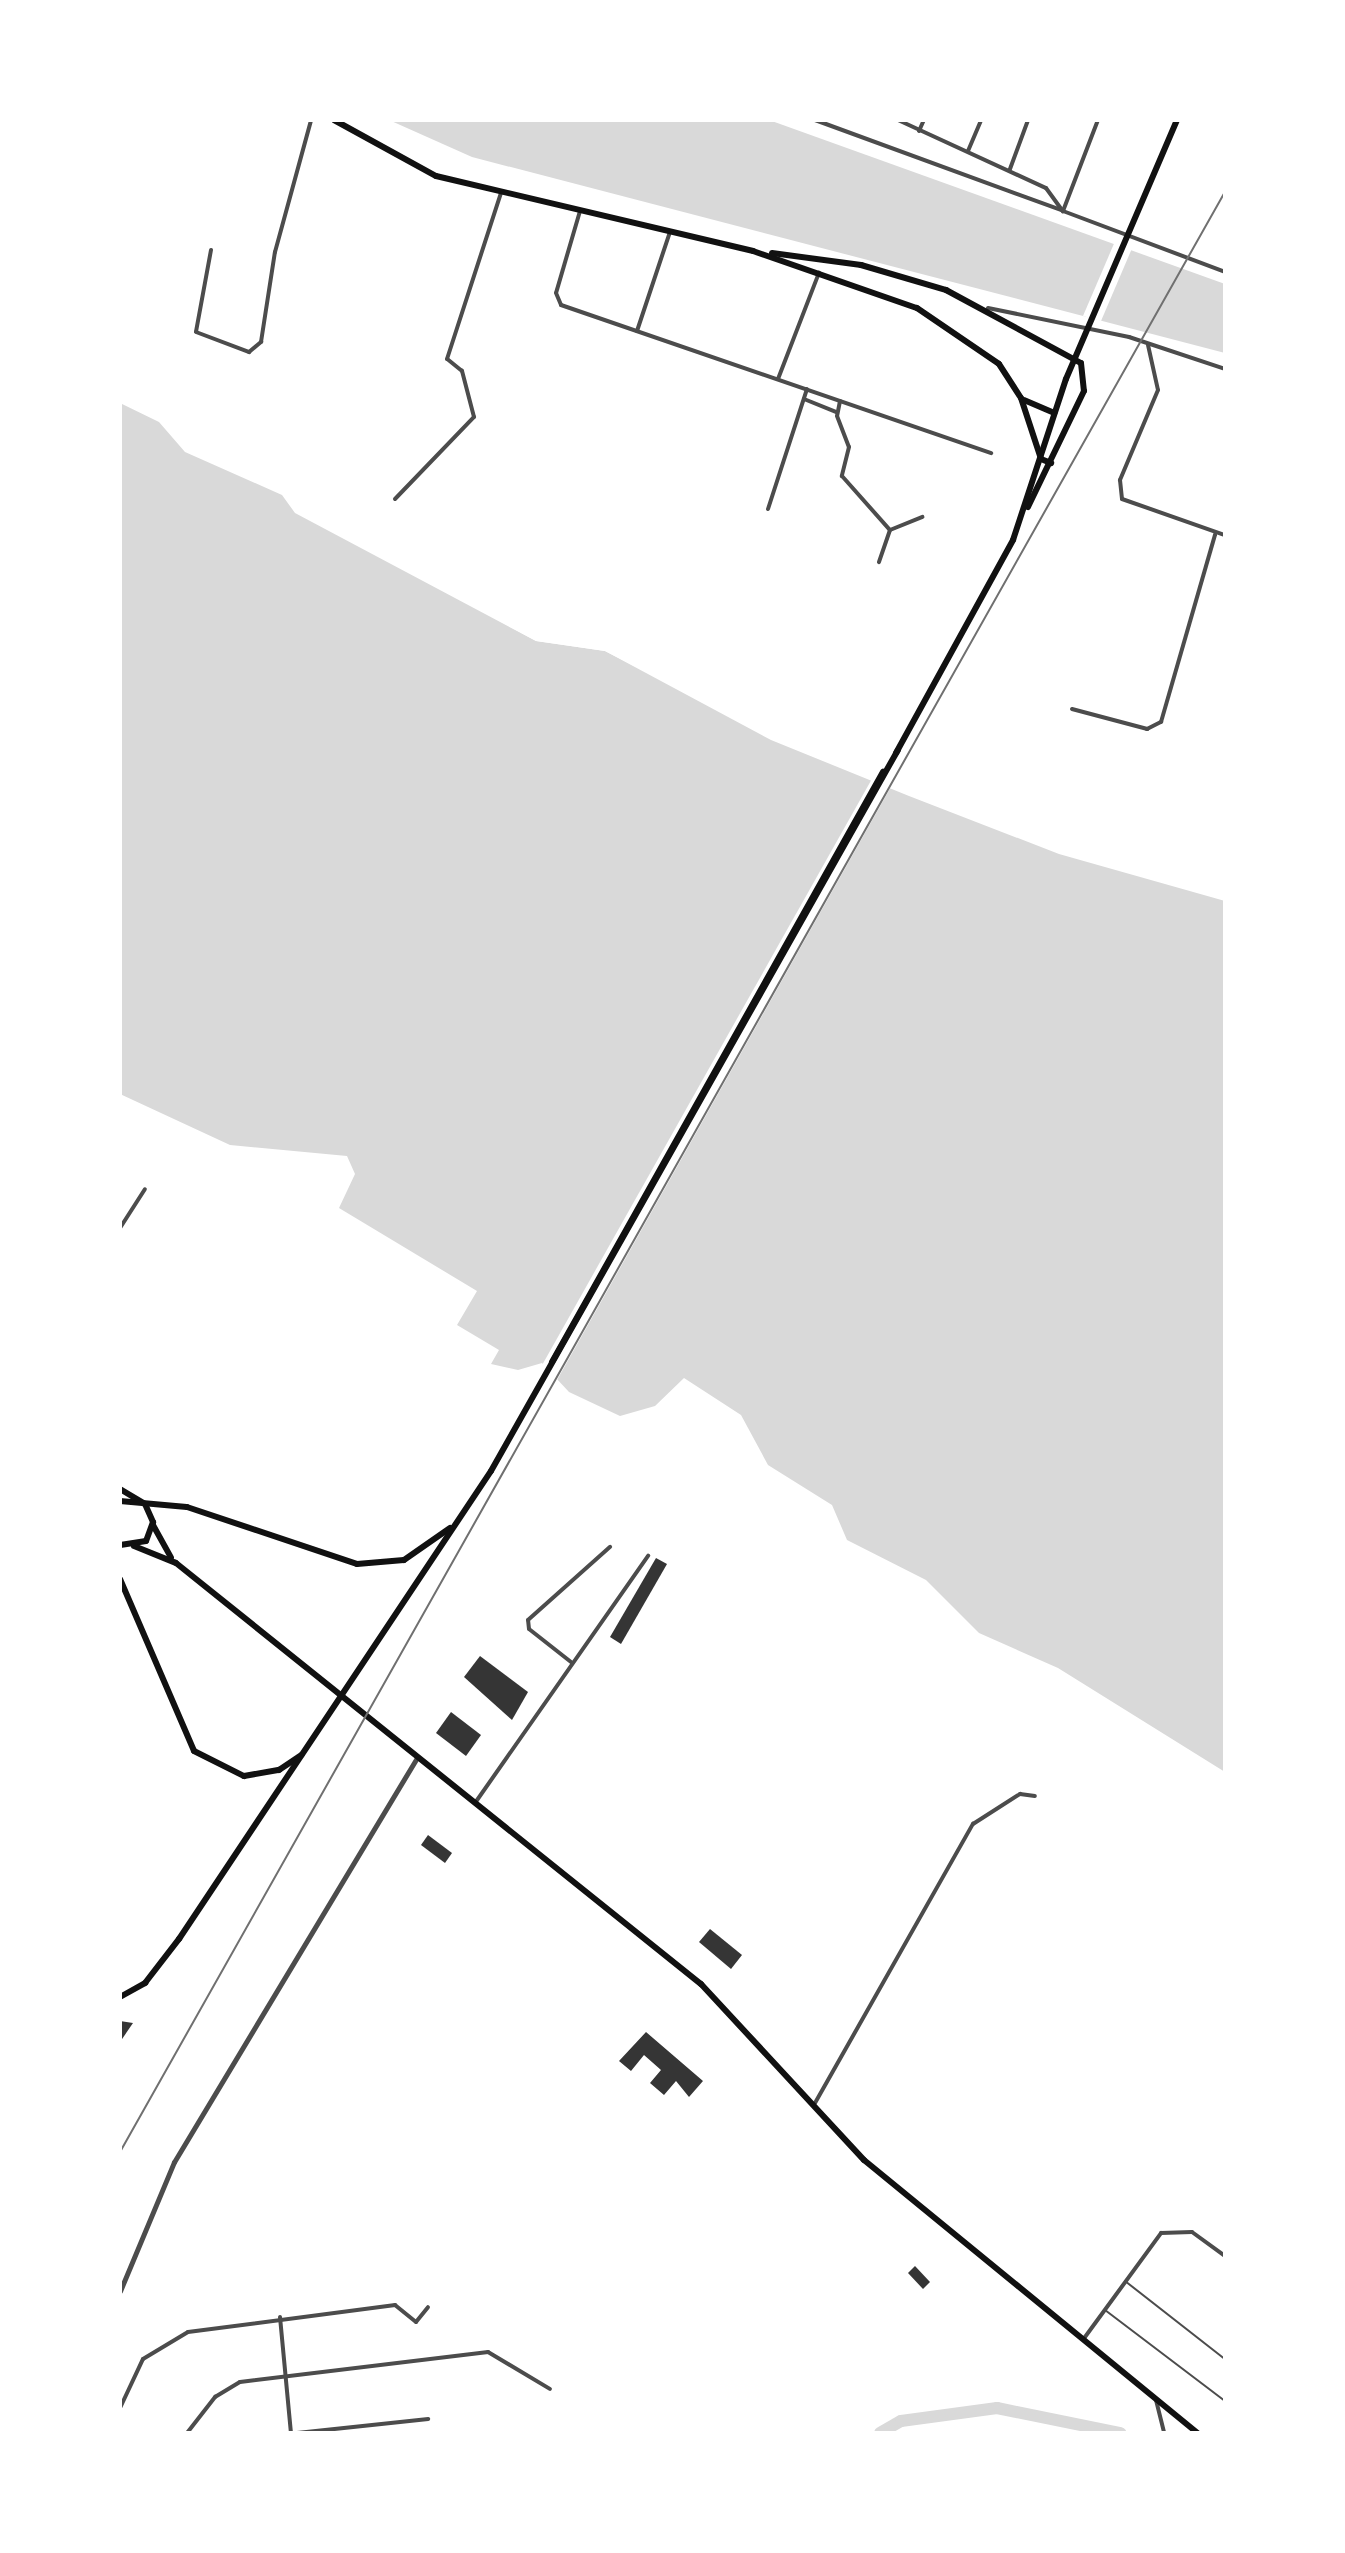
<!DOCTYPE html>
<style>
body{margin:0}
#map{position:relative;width:1345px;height:2553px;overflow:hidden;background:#fff;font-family:"Nunito Sans",sans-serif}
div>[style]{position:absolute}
.water>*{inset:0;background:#d9d9d9}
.pier>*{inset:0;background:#fff}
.river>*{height:12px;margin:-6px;padding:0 6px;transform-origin:6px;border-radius:6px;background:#d9d9d9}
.building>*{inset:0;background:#353535}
.service>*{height:2px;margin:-1px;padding:0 1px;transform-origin:1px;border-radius:1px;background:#4c4c4c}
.minor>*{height:4px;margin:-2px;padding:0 2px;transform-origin:2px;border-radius:2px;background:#4c4c4c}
.tertiary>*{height:5px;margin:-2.5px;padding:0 2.5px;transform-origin:2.5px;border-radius:2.5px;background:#4c4c4c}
.secondary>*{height:6px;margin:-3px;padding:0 3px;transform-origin:3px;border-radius:3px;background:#111}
.primary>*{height:6px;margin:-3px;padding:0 3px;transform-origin:3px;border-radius:3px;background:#111}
.rail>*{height:2px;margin:-1px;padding:0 1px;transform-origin:1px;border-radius:1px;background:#707070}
span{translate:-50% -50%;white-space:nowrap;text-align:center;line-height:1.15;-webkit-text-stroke:8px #fff;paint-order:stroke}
.frame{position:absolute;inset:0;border:122px solid #fff;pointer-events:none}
</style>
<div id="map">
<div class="water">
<div style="clip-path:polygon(389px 120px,769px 120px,1225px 284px,1225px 353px,472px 157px)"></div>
<div style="clip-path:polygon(120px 403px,159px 422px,185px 452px,282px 495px,295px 513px,536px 641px,605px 651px,771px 740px,909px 796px,1059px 854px,1225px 901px,1225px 1772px,1058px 1668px,979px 1633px,926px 1580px,847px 1540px,832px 1505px,768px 1465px,741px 1415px,684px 1378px,655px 1406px,620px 1416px,569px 1392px,542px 1363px,518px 1370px,491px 1364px,499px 1350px,457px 1325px,477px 1291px,339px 1208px,355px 1174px,347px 1156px,230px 1145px,120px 1094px)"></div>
</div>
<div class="pier">
<div style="clip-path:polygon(1116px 239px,1133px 246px,1101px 321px,1083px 316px)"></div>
<div style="clip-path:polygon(342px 535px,538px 637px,606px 647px,773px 737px,605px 651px,536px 641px)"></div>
<div style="clip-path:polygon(873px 777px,892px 785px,557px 1380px,541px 1367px)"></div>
</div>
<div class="river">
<div style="left:880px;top:2433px;width:24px;rotate:-30deg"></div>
<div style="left:901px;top:2421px;width:97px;rotate:-7.7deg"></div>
<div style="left:997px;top:2408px;width:126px;rotate:11.5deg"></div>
</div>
<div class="building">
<div style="clip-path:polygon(656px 1558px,667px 1564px,621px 1644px,610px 1637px)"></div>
<div style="clip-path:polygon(480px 1656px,528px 1692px,512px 1720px,464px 1677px)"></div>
<div style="clip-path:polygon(451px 1712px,481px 1735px,466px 1756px,436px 1733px)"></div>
<div style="clip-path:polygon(428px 1835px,452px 1853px,445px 1863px,421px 1845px)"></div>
<div style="clip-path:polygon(710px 1929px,742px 1955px,731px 1969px,699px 1942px)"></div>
<div style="clip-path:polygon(120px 2021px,133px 2023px,120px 2042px)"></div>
<div style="clip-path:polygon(646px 2032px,703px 2081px,689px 2097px,676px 2081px,664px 2095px,650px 2083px,661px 2070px,644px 2055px,631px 2071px,619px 2061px)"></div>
<div style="clip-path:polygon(915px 2266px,930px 2282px,923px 2289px,908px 2273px)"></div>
</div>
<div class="service">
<div style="left:1125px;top:2281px;width:127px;rotate:38deg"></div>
<div style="left:1105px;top:2310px;width:151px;rotate:37.2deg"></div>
</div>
<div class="minor">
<div style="left:815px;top:120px;width:264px;rotate:20.1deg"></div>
<div style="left:1063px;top:211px;width:97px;rotate:-69deg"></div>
<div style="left:898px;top:120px;width:163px;rotate:24.7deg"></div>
<div style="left:1046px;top:188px;width:29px;rotate:54deg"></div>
<div style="left:1063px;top:211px;width:173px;rotate:20.6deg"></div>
<div style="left:919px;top:131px;width:12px;rotate:-66deg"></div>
<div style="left:968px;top:151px;width:34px;rotate:-67deg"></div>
<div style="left:1010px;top:169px;width:52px;rotate:-69.8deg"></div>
<div style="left:580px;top:211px;width:85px;rotate:106.3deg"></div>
<div style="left:556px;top:293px;width:13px;rotate:67deg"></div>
<div style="left:561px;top:305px;width:455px;rotate:19deg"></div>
<div style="left:211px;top:250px;width:83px;rotate:100.4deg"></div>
<div style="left:196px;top:332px;width:57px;rotate:20.7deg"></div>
<div style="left:249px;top:352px;width:16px;rotate:-40deg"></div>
<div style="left:261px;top:342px;width:91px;rotate:-81.2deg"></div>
<div style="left:275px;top:252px;width:137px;rotate:-74.7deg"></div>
<div style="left:988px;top:308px;width:144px;rotate:11.6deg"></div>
<div style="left:1129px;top:337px;width:101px;rotate:18.4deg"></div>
<div style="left:637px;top:331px;width:104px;rotate:-71.6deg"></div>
<div style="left:1148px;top:345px;width:46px;rotate:77.5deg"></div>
<div style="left:1158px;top:390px;width:98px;rotate:112.9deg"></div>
<div style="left:1120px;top:480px;width:19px;rotate:84deg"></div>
<div style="left:1122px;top:499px;width:109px;rotate:19.3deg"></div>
<div style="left:778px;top:379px;width:114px;rotate:-68.9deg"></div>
<div style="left:804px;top:399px;width:35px;rotate:22deg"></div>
<div style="left:840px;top:401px;width:15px;rotate:101deg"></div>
<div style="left:837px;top:416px;width:33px;rotate:69deg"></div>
<div style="left:849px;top:447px;width:30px;rotate:104deg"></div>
<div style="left:842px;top:476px;width:72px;rotate:48.4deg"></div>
<div style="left:890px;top:530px;width:34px;rotate:109deg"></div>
<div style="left:395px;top:499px;width:114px;rotate:-46.1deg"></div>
<div style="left:474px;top:417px;width:48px;rotate:-104.6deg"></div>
<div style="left:462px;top:371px;width:19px;rotate:-141deg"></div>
<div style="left:447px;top:359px;width:175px;rotate:-72deg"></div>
<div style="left:768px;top:509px;width:126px;rotate:-72deg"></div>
<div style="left:890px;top:530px;width:35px;rotate:-22deg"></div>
<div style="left:1072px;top:709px;width:78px;rotate:14.9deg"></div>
<div style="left:1147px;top:729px;width:16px;rotate:-27deg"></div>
<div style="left:1161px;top:722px;width:195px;rotate:-73.9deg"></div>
<div style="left:120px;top:1228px;width:46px;rotate:-57.3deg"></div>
<div style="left:571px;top:1662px;width:53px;rotate:-141.8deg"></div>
<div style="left:529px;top:1629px;width:9px;rotate:-96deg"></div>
<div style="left:528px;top:1620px;width:110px;rotate:-41.7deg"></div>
<div style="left:475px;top:1803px;width:302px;rotate:-55deg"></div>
<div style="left:815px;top:2103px;width:321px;rotate:-60.5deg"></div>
<div style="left:973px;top:1824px;width:56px;rotate:-32.6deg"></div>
<div style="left:1020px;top:1794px;width:15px;rotate:8deg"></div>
<div style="left:280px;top:2317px;width:117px;rotate:84.6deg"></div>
<div style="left:1085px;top:2337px;width:129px;rotate:-53.8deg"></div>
<div style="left:1161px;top:2233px;width:31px;rotate:-2deg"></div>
<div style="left:1192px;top:2232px;width:41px;rotate:36deg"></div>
<div style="left:1156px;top:2400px;width:34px;rotate:76deg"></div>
<div style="left:120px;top:2408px;width:54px;rotate:-64.9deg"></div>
<div style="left:143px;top:2359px;width:52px;rotate:-31deg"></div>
<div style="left:188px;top:2332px;width:209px;rotate:-7.4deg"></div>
<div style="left:395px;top:2305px;width:27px;rotate:39deg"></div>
<div style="left:416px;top:2322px;width:19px;rotate:-51deg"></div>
<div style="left:187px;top:2433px;width:46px;rotate:-52.1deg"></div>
<div style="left:215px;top:2397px;width:29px;rotate:-31deg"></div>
<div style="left:240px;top:2382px;width:250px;rotate:-6.9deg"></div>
<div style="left:488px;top:2352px;width:72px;rotate:30.8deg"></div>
<div style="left:297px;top:2433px;width:132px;rotate:-6.1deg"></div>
</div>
<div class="tertiary">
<div style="left:120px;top:2291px;width:140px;rotate:-67.3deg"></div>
<div style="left:174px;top:2162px;width:472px;rotate:-59deg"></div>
</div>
<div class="secondary">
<div style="left:334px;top:120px;width:116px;rotate:28.8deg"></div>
<div style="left:436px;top:176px;width:326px;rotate:13.3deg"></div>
<div style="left:753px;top:251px;width:174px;rotate:19.2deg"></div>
<div style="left:917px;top:308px;width:99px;rotate:34.3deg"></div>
<div style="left:999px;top:364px;width:40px;rotate:57.1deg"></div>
<div style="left:1021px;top:398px;width:64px;rotate:71.8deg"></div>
<div style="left:1041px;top:459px;width:11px;rotate:22deg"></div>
<div style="left:772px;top:253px;width:90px;rotate:7.7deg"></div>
<div style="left:861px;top:265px;width:89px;rotate:16.4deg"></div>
<div style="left:946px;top:290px;width:153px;rotate:28.4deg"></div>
<div style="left:1081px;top:363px;width:28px;rotate:84deg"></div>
<div style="left:1084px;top:391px;width:129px;rotate:115.8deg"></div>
<div style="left:1024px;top:400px;width:33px;rotate:23deg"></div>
</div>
<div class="primary">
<div style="left:896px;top:753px;width:243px;rotate:-61.2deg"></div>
<div style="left:1013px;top:540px;width:169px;rotate:-71.8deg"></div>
<div style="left:1066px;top:379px;width:282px;rotate:-66.8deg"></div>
<div style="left:552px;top:1362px;width:677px;rotate:-60.71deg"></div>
<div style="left:120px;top:1489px;width:29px;rotate:31deg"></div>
<div style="left:145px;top:1504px;width:20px;rotate:66deg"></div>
<div style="left:153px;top:1522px;width:20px;rotate:110deg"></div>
<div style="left:146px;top:1541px;width:26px;rotate:171deg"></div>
<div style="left:120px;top:1501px;width:67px;rotate:5.1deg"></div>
<div style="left:187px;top:1507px;width:179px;rotate:18.5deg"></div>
<div style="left:357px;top:1564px;width:47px;rotate:-4.9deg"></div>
<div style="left:404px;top:1560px;width:56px;rotate:-34.8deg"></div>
<div style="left:153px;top:1525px;width:37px;rotate:61deg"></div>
<div style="left:134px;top:1546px;width:45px;rotate:22deg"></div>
<div style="left:176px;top:1563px;width:673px;rotate:38.73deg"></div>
<div style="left:701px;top:1984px;width:240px;rotate:47.2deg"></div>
<div style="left:864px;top:2160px;width:431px;rotate:39.3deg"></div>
<div style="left:120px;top:1579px;width:187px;rotate:66.7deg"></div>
<div style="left:194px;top:1751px;width:56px;rotate:26.6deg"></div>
<div style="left:244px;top:1776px;width:36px;rotate:-10deg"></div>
<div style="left:279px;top:1770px;width:27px;rotate:-34deg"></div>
<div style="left:120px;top:1997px;width:29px;rotate:-29deg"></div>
<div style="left:145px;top:1983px;width:56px;rotate:-52.3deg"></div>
<div style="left:179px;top:1939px;width:562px;rotate:-56.31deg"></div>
<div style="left:491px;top:1471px;width:828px;rotate:-60.56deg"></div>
</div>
<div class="rail">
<div style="left:120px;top:2152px;width:2250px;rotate:-60.59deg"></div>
</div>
<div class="frame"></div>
</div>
